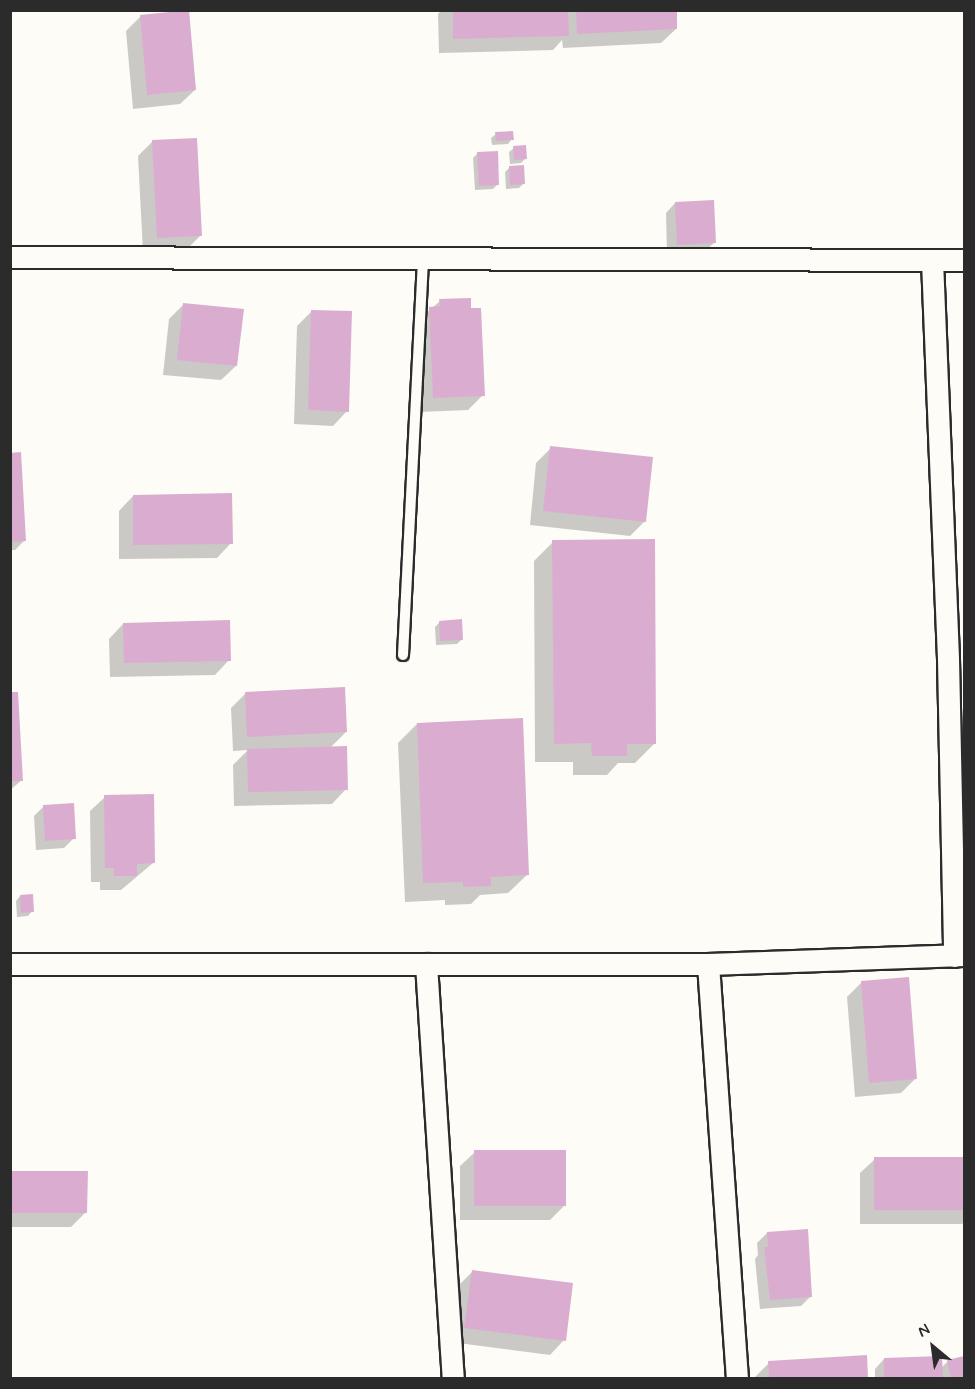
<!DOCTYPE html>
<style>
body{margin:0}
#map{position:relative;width:975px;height:1389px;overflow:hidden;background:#fdfcf7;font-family:Mynerve,sans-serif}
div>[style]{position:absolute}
.shadow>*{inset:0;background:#0003}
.building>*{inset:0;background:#daadd0}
.roads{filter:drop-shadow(2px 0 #2b2b2b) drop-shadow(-2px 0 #2b2b2b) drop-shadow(0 2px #2b2b2b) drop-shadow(0 -2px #2b2b2b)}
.service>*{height:10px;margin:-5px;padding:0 5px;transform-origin:5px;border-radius:5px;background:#fdfcf7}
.minor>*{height:21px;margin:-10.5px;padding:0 10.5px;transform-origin:10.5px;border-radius:10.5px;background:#fdfcf7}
span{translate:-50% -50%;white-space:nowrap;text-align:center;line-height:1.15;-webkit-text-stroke:4.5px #fdfcf7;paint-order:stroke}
.frame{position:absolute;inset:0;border:12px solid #2b2b2b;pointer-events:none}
.north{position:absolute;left:903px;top:1317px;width:60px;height:60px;-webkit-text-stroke:4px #fdfcf7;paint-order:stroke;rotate:331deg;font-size:16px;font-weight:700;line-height:24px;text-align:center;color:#2b2b2b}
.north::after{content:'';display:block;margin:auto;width:21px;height:27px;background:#2b2b2b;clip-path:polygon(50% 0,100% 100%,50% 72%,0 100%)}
</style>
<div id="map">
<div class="shadow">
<div style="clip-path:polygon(442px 10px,675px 10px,676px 29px,661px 43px,563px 48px,562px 40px,553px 50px,439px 53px,438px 14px)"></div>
<div style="clip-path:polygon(141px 16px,195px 90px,180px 104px,133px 109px,126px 31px)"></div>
<div style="clip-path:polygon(496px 134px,512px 139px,508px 144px,492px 145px,491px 138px)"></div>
<div style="clip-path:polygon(153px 141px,201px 235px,186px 250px,143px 252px,138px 156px)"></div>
<div style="clip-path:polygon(514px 148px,525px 159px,521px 163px,510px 164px,509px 152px)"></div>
<div style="clip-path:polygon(478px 153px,498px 184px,493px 189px,475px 190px,473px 158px)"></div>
<div style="clip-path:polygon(510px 167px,523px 184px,519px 188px,506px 189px,505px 172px)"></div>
<div style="clip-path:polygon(675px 203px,714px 243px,704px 252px,667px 254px,666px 213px)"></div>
<div style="clip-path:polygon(440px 301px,483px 395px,468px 410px,419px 412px,415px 323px)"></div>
<div style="clip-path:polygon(183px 305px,236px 366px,221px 380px,163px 375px,169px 319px)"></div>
<div style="clip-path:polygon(312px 311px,347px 411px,333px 426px,294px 424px,297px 326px)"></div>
<div style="clip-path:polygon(551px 448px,645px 521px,630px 536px,530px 525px,536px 463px)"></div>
<div style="clip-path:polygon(10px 454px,25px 540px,15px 550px,10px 550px)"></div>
<div style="clip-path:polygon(133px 496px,231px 543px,217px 558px,119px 559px,119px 511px)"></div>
<div style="clip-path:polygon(553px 542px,654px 744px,635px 763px,618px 763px,607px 775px,573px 775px,573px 762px,535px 762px,534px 561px)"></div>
<div style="clip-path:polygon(440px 622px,462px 639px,457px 644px,436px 645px,435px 627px)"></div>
<div style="clip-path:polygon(123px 624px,229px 660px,215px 675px,110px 677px,109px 639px)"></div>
<div style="clip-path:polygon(246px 693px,346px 732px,330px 748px,346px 789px,332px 804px,234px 806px,233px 765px,248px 750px,233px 751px,231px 708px)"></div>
<div style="clip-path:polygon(10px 694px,22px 780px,10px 790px)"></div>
<div style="clip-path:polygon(417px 724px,528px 874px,508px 893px,480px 895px,471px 904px,445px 905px,445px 900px,405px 902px,398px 743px)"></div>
<div style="clip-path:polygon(105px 797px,153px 863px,121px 890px,100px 890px,100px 882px,91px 882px,90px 811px)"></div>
<div style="clip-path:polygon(44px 806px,74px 838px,64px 848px,36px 850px,34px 816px)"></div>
<div style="clip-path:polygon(20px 896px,32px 911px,28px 916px,17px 917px,16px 901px)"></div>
<div style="clip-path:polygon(862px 982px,916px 1078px,901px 1093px,855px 1097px,847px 997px)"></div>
<div style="clip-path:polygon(475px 1152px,565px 1205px,550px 1220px,460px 1220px,460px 1166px)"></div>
<div style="clip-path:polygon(875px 1159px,964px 1159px,964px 1222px,962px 1224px,860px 1224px,860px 1173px)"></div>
<div style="clip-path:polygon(10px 1172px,86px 1212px,71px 1227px,10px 1227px)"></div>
<div style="clip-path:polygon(767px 1233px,811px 1296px,801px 1306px,760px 1309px,755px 1259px,758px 1255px,757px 1243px)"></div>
<div style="clip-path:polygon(473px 1271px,564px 1340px,550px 1355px,450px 1342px,458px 1286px)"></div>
<div style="clip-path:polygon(865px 1357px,867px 1378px,754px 1378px,769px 1363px)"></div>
<div style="clip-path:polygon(964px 1358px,964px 1378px,875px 1378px,875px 1369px,884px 1359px,941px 1368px,948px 1361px)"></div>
</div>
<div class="building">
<div style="clip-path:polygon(189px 10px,196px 90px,147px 95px,140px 15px)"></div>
<div style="clip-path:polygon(453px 10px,568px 10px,569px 36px,453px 39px)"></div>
<div style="clip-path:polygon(576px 10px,677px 10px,677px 29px,577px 34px)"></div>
<div style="clip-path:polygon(513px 131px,514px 140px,496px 141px,495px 132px)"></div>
<div style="clip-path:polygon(197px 138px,202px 236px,157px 238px,152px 140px)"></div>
<div style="clip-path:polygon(526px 145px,527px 159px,514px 160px,513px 146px)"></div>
<div style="clip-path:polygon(498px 151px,499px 185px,479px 186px,477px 152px)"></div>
<div style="clip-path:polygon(524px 165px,525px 184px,510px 185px,509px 166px)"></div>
<div style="clip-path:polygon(714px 200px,716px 243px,677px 245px,675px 202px)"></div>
<div style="clip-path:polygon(471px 298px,471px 308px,481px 308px,485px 396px,433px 398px,429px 307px,440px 306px,439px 299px)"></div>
<div style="clip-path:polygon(183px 303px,244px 309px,237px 366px,177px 360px)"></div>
<div style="clip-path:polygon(311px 310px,352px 311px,349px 412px,308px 410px)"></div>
<div style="clip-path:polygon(550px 446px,653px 457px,646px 522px,543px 511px)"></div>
<div style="clip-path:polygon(21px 452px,26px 541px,10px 542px,10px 453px)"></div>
<div style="clip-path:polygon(232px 493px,233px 544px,133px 545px,133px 495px)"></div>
<div style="clip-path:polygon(655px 539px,656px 744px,627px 744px,627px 756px,592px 756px,591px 743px,554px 744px,552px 540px)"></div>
<div style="clip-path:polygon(462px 619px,463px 640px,440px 641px,439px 621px)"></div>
<div style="clip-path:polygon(230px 620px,231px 661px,124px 663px,123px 623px)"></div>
<div style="clip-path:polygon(345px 687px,347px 732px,247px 737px,245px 692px)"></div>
<div style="clip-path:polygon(10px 692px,18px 692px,23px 781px,10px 781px)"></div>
<div style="clip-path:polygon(523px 718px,529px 875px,491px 877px,491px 886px,463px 887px,463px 882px,423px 883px,417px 723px)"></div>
<div style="clip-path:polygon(347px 746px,348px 790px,248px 792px,247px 749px)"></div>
<div style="clip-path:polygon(154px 794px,155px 863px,137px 864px,137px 876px,114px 876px,114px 868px,105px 868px,104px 795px)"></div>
<div style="clip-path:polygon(74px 803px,76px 839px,45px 841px,43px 805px)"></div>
<div style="clip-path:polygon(33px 894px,34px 912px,21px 913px,20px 895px)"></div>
<div style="clip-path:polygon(909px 977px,917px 1079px,869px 1083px,861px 981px)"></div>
<div style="clip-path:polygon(474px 1150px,566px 1150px,566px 1206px,474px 1206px)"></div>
<div style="clip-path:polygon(874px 1157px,964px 1157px,964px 1210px,874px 1210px)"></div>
<div style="clip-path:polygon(10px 1171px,88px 1171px,87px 1213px,10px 1213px)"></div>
<div style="clip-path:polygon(808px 1229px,812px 1297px,770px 1300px,764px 1247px,768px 1247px,767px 1232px)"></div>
<div style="clip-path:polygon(472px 1270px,573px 1283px,566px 1341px,464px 1328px)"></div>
<div style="clip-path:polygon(867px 1355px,868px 1378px,769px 1378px,768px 1361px)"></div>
<div style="clip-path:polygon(942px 1356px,943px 1378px,884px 1378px,884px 1358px)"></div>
<div style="clip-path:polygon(964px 1356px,964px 1378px,951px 1378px,947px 1360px)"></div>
</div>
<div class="roads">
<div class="service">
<div style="left:403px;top:655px;width:397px;rotate:-87.1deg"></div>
</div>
<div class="minor">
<div style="left:10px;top:257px;width:954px;rotate:0.18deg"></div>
<div style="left:932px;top:260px;width:399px;rotate:87.7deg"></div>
<div style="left:948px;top:659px;width:297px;rotate:88.8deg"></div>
<div style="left:10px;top:964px;width:698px"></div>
<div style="left:708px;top:964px;width:256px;rotate:-2deg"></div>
<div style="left:426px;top:964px;width:415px;rotate:86.3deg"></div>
<div style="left:708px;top:964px;width:415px;rotate:86deg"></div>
</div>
</div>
<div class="frame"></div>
<div class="north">N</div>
</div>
